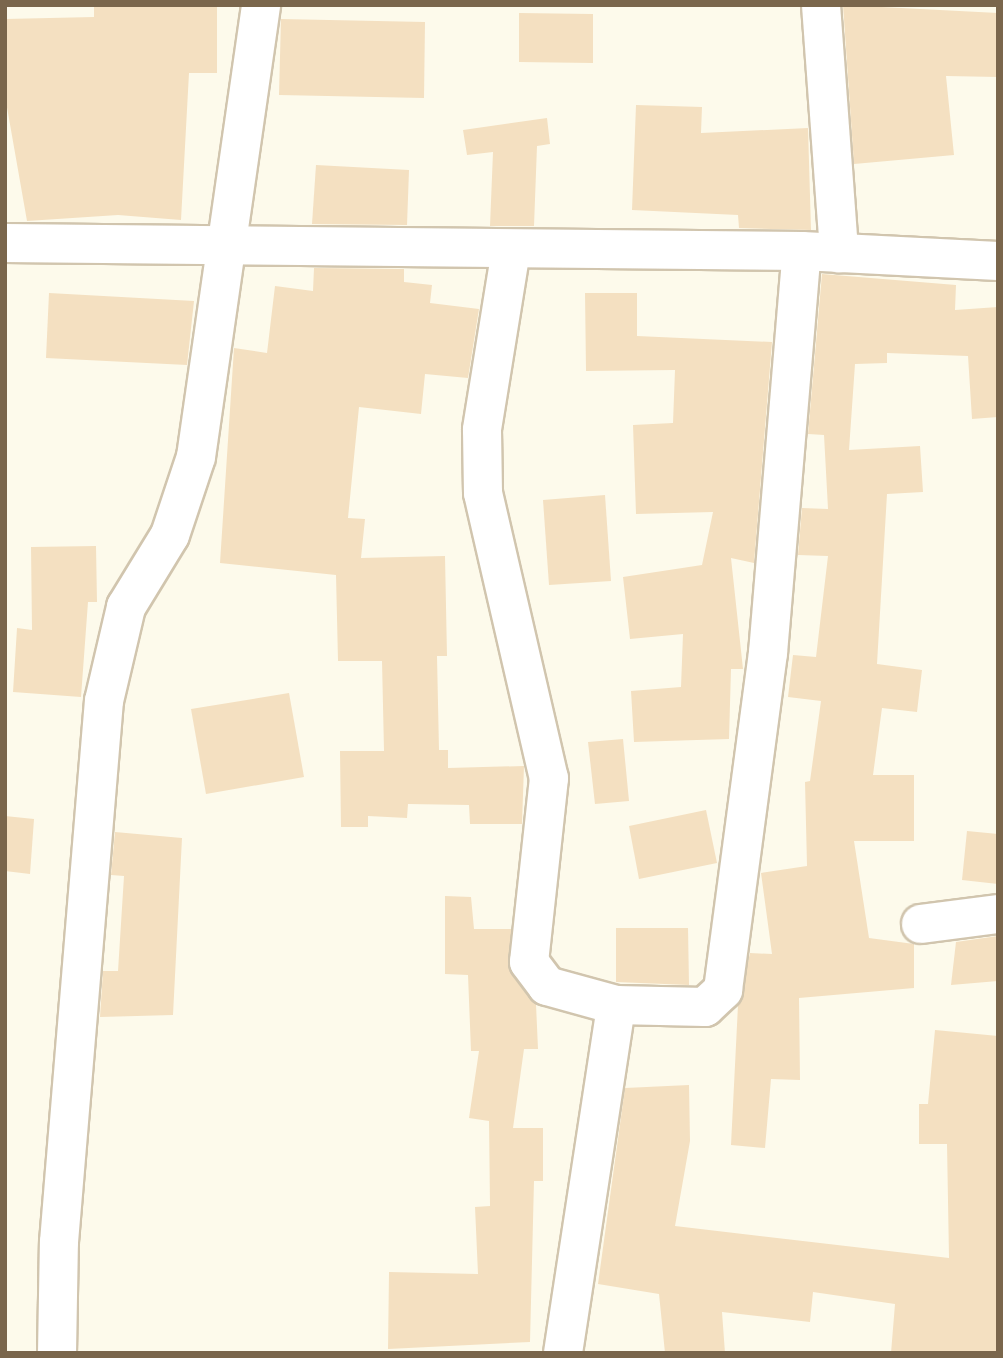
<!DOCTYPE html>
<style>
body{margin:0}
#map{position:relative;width:1003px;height:1358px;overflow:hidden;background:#fdfaeb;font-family:"Asap Condensed",sans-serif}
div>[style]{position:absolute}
.building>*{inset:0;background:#f4e0c1}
.roads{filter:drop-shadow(2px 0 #d1c5ae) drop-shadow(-2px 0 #d1c5ae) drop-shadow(0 2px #d1c5ae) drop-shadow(0 -2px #d1c5ae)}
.minor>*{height:38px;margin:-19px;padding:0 19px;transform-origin:19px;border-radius:19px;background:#fff}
span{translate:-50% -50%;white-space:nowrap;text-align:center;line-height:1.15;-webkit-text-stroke:6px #fffdf2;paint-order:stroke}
.frame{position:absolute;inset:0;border:7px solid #7a664c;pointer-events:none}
</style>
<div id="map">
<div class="building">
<div style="clip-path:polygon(217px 5px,217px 73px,189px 73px,181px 220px,118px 215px,27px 221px,5px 96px,5px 19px,94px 17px,94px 7px)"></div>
<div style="clip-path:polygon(843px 5px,998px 13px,998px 77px,946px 76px,954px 155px,854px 164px)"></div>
<div style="clip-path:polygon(519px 13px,593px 14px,593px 63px,519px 62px)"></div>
<div style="clip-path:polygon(281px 19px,425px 22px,424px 98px,279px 95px)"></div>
<div style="clip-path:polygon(636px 105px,702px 107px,701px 133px,808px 128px,811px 230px,739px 228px,738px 215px,632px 210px)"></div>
<div style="clip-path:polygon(547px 118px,550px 144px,537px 146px,534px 226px,490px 226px,493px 152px,467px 155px,463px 130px)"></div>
<div style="clip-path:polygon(316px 165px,409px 170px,407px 225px,312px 224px)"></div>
<div style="clip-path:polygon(314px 268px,404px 269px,404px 282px,432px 285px,430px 303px,479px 309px,468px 378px,425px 374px,421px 414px,359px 407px,348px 518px,365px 519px,361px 558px,445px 556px,447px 656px,437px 656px,439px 750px,448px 750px,448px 768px,524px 766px,522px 824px,470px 824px,469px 805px,408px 804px,407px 818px,368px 816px,368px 827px,341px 827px,340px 751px,384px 751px,382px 661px,338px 661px,336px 575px,220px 563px,234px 348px,267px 353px,275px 286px,313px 291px)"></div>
<div style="clip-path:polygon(822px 274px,956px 285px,955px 310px,998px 307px,998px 417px,972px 419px,968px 356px,887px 353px,887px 363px,855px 364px,849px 450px,920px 446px,923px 492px,887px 494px,877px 664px,922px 670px,917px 712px,882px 708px,873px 775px,914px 775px,914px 841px,854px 841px,869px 938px,914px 944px,914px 988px,799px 998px,800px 1080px,771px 1079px,765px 1148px,731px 1145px,738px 1005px,750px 953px,772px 954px,761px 873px,807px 866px,805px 782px,810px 781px,821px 701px,788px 697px,793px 655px,816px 657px,828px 556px,798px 555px,802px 508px,828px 509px,824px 435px,808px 434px)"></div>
<div style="clip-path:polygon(49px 293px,194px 301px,187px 365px,46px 358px)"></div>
<div style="clip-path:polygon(585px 293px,637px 293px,637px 336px,772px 342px,754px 563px,731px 558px,743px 669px,731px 669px,729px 739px,634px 742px,631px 691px,681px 687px,683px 634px,630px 639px,623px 577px,702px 565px,713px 512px,636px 514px,633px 425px,673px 423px,675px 370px,586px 371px)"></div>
<div style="clip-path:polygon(605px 495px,611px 581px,549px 585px,543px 500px)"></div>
<div style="clip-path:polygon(96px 546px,97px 602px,88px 602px,81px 697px,13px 692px,17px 628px,32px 630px,31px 547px)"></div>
<div style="clip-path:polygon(289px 693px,304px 777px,206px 794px,191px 709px)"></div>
<div style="clip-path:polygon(623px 739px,629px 801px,595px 804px,588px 742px)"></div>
<div style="clip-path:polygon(706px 810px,717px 863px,639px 879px,629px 826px)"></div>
<div style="clip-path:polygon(5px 816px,34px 819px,30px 874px,5px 871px)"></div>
<div style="clip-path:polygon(967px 831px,998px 834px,998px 884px,962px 880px)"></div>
<div style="clip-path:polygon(115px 832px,182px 838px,173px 1015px,100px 1017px,103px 971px,118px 971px,124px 876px,111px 875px)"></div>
<div style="clip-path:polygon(445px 896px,471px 897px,474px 929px,511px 929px,511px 974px,536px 1004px,538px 1049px,524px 1049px,513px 1128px,543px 1128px,543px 1181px,534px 1181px,530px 1342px,388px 1349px,389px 1272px,478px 1274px,475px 1207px,490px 1206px,489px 1121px,469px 1118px,479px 1051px,471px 1051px,468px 975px,445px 974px)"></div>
<div style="clip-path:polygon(616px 928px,688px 928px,689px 985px,616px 982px)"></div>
<div style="clip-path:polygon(998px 936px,998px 981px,951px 985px,956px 942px)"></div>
<div style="clip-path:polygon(935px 1030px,998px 1036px,998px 1353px,891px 1353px,895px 1304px,813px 1292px,810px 1322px,722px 1312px,725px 1353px,665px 1353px,659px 1294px,598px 1284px,625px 1088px,689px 1085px,690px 1141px,675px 1226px,949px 1258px,947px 1144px,919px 1144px,919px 1104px,928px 1104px)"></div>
</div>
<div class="roads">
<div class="minor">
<div style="left:821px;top:5px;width:249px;rotate:85.8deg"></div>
<div style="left:5px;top:243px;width:797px;rotate:0.58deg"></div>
<div style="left:802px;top:251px;width:196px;rotate:2.9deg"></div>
<div style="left:511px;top:250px;width:182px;rotate:99.2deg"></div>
<div style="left:482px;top:430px;width:63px;rotate:89.1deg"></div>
<div style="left:483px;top:493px;width:293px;rotate:77deg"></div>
<div style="left:549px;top:778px;width:185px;rotate:96.2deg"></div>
<div style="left:529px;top:962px;width:30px;rotate:53deg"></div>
<div style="left:547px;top:986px;width:72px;rotate:15.4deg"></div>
<div style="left:921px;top:924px;width:78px;rotate:-7.4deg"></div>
<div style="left:57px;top:1353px;width:111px;rotate:-89deg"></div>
<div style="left:59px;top:1242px;width:543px;rotate:-85.25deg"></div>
<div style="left:104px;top:701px;width:97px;rotate:-76.8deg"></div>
<div style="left:126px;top:607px;width:84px;rotate:-58.6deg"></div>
<div style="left:170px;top:535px;width:82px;rotate:-71.6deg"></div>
<div style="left:196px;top:457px;width:457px;rotate:-81.8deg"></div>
<div style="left:563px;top:1353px;width:352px;rotate:-81.3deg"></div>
<div style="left:616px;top:1005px;width:89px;rotate:1.3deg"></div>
<div style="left:705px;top:1007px;width:25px;rotate:-43deg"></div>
<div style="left:723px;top:990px;width:340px;rotate:-82.4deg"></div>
<div style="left:768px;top:653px;width:403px;rotate:-85.2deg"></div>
</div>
</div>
<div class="frame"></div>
</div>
